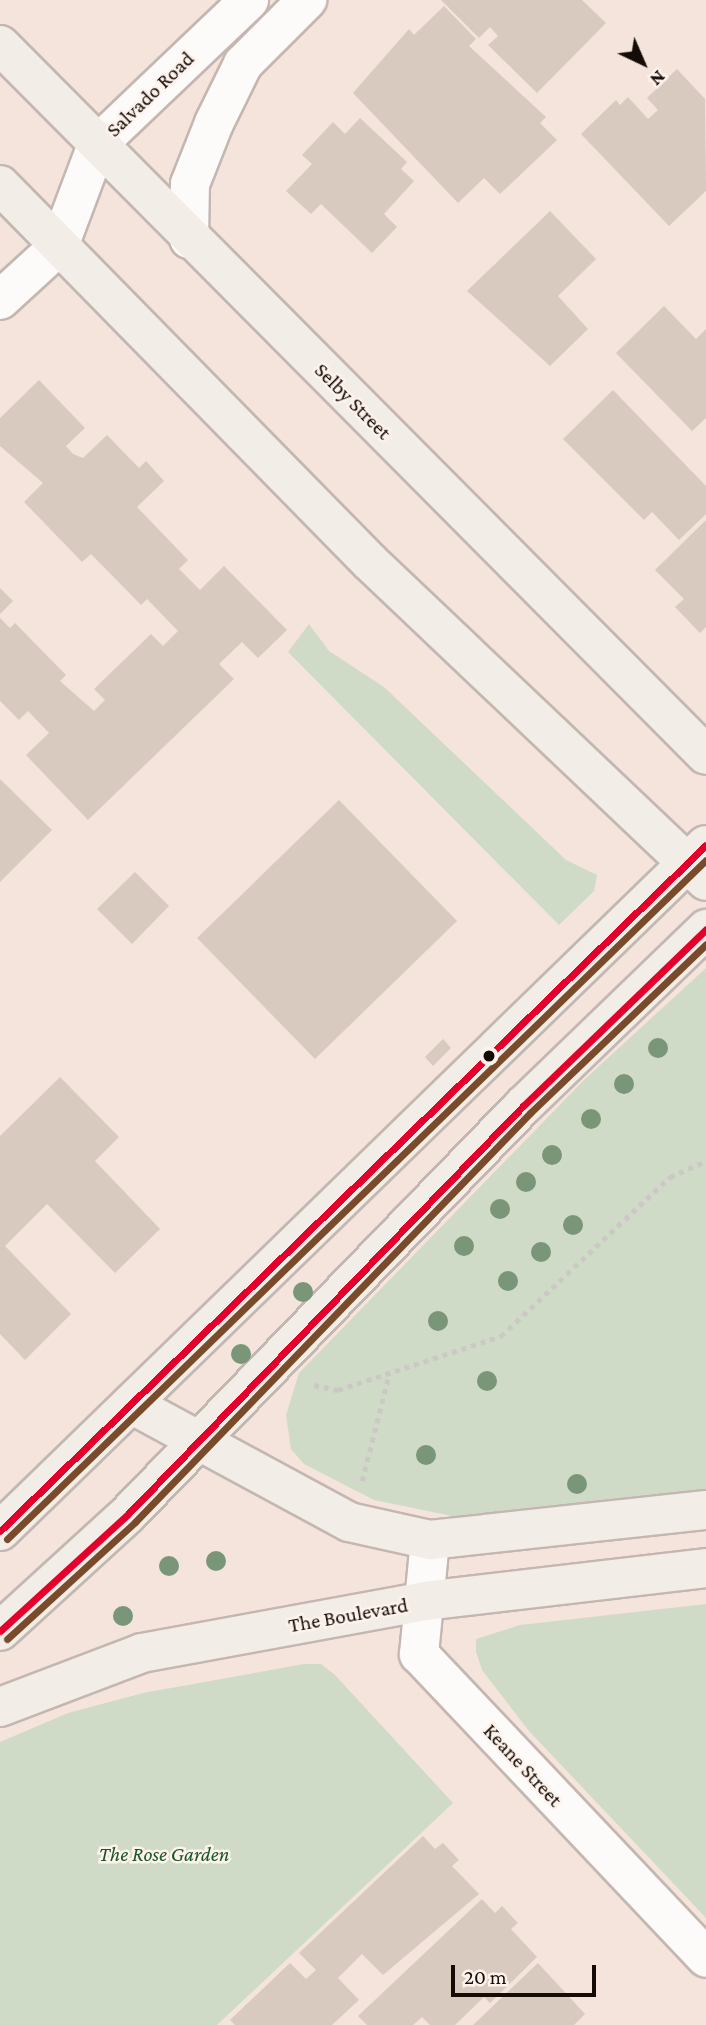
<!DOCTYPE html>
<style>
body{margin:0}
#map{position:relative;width:706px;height:2025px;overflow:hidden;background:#f4e4dc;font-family:"Crimson Pro",serif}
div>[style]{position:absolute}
.green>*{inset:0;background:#d0dbc7}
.building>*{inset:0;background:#d8cabe}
.path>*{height:4.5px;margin-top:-2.25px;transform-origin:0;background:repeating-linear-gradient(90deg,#ccc8c5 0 5px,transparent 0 10px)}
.roads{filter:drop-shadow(2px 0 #c4b7b1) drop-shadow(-2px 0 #c4b7b1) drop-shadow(0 2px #c4b7b1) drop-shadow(0 -2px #c4b7b1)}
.street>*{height:38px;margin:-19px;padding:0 19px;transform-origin:19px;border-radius:19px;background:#fdfbfa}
.primary>*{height:38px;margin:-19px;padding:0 19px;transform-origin:19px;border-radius:19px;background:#f3ede7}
.bus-1>*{height:7px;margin:-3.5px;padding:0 3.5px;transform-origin:3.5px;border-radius:3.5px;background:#e4002b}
.bus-2>*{height:7px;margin:-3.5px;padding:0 3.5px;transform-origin:3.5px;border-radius:3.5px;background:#7a4b2a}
.trees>*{width:20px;height:20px;margin:-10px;border-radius:50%;background:#799678}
.dots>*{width:19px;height:19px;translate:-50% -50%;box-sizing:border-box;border:4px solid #fef2ec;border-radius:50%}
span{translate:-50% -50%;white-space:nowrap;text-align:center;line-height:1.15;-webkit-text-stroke:5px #fef2ec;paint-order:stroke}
.street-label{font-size:21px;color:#150c07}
.park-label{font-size:21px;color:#145726;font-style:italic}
.north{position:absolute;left:608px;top:28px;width:70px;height:70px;-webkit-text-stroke:5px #fef2ec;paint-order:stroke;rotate:136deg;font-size:19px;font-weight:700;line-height:28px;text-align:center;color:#150c07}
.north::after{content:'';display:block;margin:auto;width:24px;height:32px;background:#150c07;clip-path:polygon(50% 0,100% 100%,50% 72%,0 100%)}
.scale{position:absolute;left:451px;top:1965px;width:145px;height:32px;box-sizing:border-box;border:4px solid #150c07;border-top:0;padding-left:9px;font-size:21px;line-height:24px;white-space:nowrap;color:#150c07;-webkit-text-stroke:5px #fef2ec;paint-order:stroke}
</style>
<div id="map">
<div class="green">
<div style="clip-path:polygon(309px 624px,329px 651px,384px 687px,566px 860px,597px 875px,594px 891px,559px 925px,288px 652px)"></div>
<div style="clip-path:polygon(706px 968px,706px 1490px,539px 1518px,457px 1517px,374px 1500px,304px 1464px,291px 1449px,286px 1415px,299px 1373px,585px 1079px)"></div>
<div style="clip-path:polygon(706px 1604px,706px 1918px,529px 1731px,482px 1670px,476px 1652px,476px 1639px,520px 1625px)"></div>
<div style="clip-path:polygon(304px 1664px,321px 1664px,335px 1675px,453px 1803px,217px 2025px,0 2025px,0 1742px,68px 1713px,143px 1693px)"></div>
</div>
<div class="building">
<div style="clip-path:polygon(441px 0,582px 0,606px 23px,537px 93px,488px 45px,498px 36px,490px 27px,479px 38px)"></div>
<div style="clip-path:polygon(444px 6px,476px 39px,469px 46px,546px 117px,540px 123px,557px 140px,500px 194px,484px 178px,458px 203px,353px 93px,409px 29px,414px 35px)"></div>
<div style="clip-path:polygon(677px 69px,705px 99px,706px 191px,669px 226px,581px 134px,616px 100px,620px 105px,628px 97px,648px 119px,658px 110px,647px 98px)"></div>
<div style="clip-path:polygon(360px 118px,407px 162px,401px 169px,414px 181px,384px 214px,397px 227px,372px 253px,321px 204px,311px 214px,286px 191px,312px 164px,302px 155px,333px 122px,345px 134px)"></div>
<div style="clip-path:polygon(550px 211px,596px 259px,558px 296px,588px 329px,550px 366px,467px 291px)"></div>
<div style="clip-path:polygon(664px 306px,696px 339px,706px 329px,706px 418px,692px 431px,616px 353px)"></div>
<div style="clip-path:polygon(39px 380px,85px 428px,66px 446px,73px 454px,83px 458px,107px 435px,139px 468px,146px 461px,164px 481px,137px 507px,188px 560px,179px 569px,200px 590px,224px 566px,287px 630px,258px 658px,242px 642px,219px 664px,234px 679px,88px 820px,26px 755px,49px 733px,28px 711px,19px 720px,0 701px,0 618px,10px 628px,15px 623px,66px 675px,60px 681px,94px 711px,105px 700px,94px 689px,151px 634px,163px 646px,178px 631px,147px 599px,141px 605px,91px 554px,82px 562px,24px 502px,43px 483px,0 446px,0 418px)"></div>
<div style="clip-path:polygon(613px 390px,706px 486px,706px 514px,679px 540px,652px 512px,644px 520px,563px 439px)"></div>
<div style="clip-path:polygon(706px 520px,706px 627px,700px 633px,675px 607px,684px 599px,655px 570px)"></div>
<div style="clip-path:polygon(0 588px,13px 601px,0 614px)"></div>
<div style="clip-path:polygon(0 779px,52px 830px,0 882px)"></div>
<div style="clip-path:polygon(339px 800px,457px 921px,315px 1059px,197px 938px)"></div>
<div style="clip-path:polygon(135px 872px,169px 906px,132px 944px,97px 909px)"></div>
<div style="clip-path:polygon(443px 1039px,451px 1048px,433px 1066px,425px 1057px)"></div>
<div style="clip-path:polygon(60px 1077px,119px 1137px,95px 1161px,160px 1229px,115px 1273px,47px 1204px,5px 1246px,71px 1314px,25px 1360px,0 1334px,0 1136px)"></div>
<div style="clip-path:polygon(423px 1836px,435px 1849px,443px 1843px,459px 1860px,452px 1866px,479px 1894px,383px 1975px,362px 1954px,338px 1978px,359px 2000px,332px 2025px,235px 2025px,230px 2020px,290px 1963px,306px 1979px,316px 1970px,299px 1953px)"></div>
<div style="clip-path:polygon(482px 1899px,495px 1913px,502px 1906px,518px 1923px,511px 1929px,537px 1957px,490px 2003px,484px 1997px,455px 2025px,430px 2025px,422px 2017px,413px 2025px,367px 2025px,358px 2016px)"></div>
<div style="clip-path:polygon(538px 1963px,585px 2014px,574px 2025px,473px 2025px)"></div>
</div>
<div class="path">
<div style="left:314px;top:1385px;width:25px;rotate:12deg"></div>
<div style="left:338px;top:1390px;width:172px;rotate:-18.3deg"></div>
<div style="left:501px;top:1336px;width:232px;rotate:-43.3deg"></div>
<div style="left:670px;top:1177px;width:39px;rotate:-24deg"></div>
<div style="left:362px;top:1481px;width:110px;rotate:-75.8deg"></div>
</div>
<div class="roads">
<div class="street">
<div style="left:189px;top:239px;width:55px;rotate:-89deg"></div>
<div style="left:190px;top:184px;width:66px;rotate:-68.5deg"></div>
<div style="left:214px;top:123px;width:66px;rotate:-63.8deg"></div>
<div style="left:243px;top:64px;width:91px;rotate:-45deg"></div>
<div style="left:0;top:300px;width:80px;rotate:-42.5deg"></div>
<div style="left:59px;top:246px;width:108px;rotate:-69.4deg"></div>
<div style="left:97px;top:145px;width:210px;rotate:-43.6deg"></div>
<div style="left:430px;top:1540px;width:115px;rotate:95.5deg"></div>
<div style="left:419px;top:1654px;width:418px;rotate:46.6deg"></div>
</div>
<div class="primary">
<div style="left:0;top:45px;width:1001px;rotate:45.16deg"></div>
<div style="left:0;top:185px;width:528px;rotate:45.54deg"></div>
<div style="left:370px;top:562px;width:463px;rotate:43.5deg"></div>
<div style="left:131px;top:1404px;width:248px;rotate:28.4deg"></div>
<div style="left:349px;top:1522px;width:83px;rotate:12.5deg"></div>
<div style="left:430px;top:1540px;width:278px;rotate:-6.2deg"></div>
<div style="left:0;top:1531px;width:984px;rotate:-44.18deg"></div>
<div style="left:0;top:1631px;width:172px;rotate:-42.4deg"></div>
<div style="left:127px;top:1515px;width:569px;rotate:-45.93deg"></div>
<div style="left:523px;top:1106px;width:255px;rotate:-44deg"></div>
<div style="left:0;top:1707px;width:152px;rotate:-20.8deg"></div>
<div style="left:142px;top:1653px;width:288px;rotate:-10.4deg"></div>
<div style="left:425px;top:1601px;width:283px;rotate:-6.7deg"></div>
</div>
</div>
<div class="bus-1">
<div style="left:0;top:1531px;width:984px;rotate:-44.18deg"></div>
<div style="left:0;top:1631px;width:172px;rotate:-42.4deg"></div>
<div style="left:127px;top:1515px;width:569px;rotate:-45.93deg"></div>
<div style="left:523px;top:1106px;width:255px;rotate:-44deg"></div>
</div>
<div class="bus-2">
<div style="left:7px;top:1539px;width:974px;rotate:-44.17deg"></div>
<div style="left:7px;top:1639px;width:173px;rotate:-42.4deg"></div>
<div style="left:135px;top:1522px;width:569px;rotate:-46deg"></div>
<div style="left:530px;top:1113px;width:244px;rotate:-43.8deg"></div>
</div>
<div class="trees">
<div style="left:658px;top:1048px"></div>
<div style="left:624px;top:1084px"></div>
<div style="left:591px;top:1119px"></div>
<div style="left:552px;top:1155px"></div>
<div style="left:526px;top:1182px"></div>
<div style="left:500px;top:1209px"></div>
<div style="left:573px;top:1225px"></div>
<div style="left:464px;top:1246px"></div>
<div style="left:541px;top:1252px"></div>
<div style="left:508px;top:1281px"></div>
<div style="left:303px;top:1292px"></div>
<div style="left:438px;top:1321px"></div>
<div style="left:241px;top:1354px"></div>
<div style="left:487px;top:1381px"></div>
<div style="left:426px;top:1455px"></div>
<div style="left:577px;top:1484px"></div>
<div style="left:216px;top:1561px"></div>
<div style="left:169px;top:1566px"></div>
<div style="left:123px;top:1616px"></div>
</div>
<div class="dots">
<div style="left:489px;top:1056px;background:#150c07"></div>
</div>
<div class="street-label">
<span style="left:150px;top:94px;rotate:-44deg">Salvado Road</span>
<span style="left:353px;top:401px;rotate:45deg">Selby Street</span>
<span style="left:348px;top:1615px;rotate:-10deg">The Boulevard</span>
<span style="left:523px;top:1765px;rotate:47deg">Keane Street</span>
</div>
<div class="park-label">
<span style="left:164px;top:1854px">The Rose Garden</span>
</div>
<div class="north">N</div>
<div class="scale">20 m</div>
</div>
